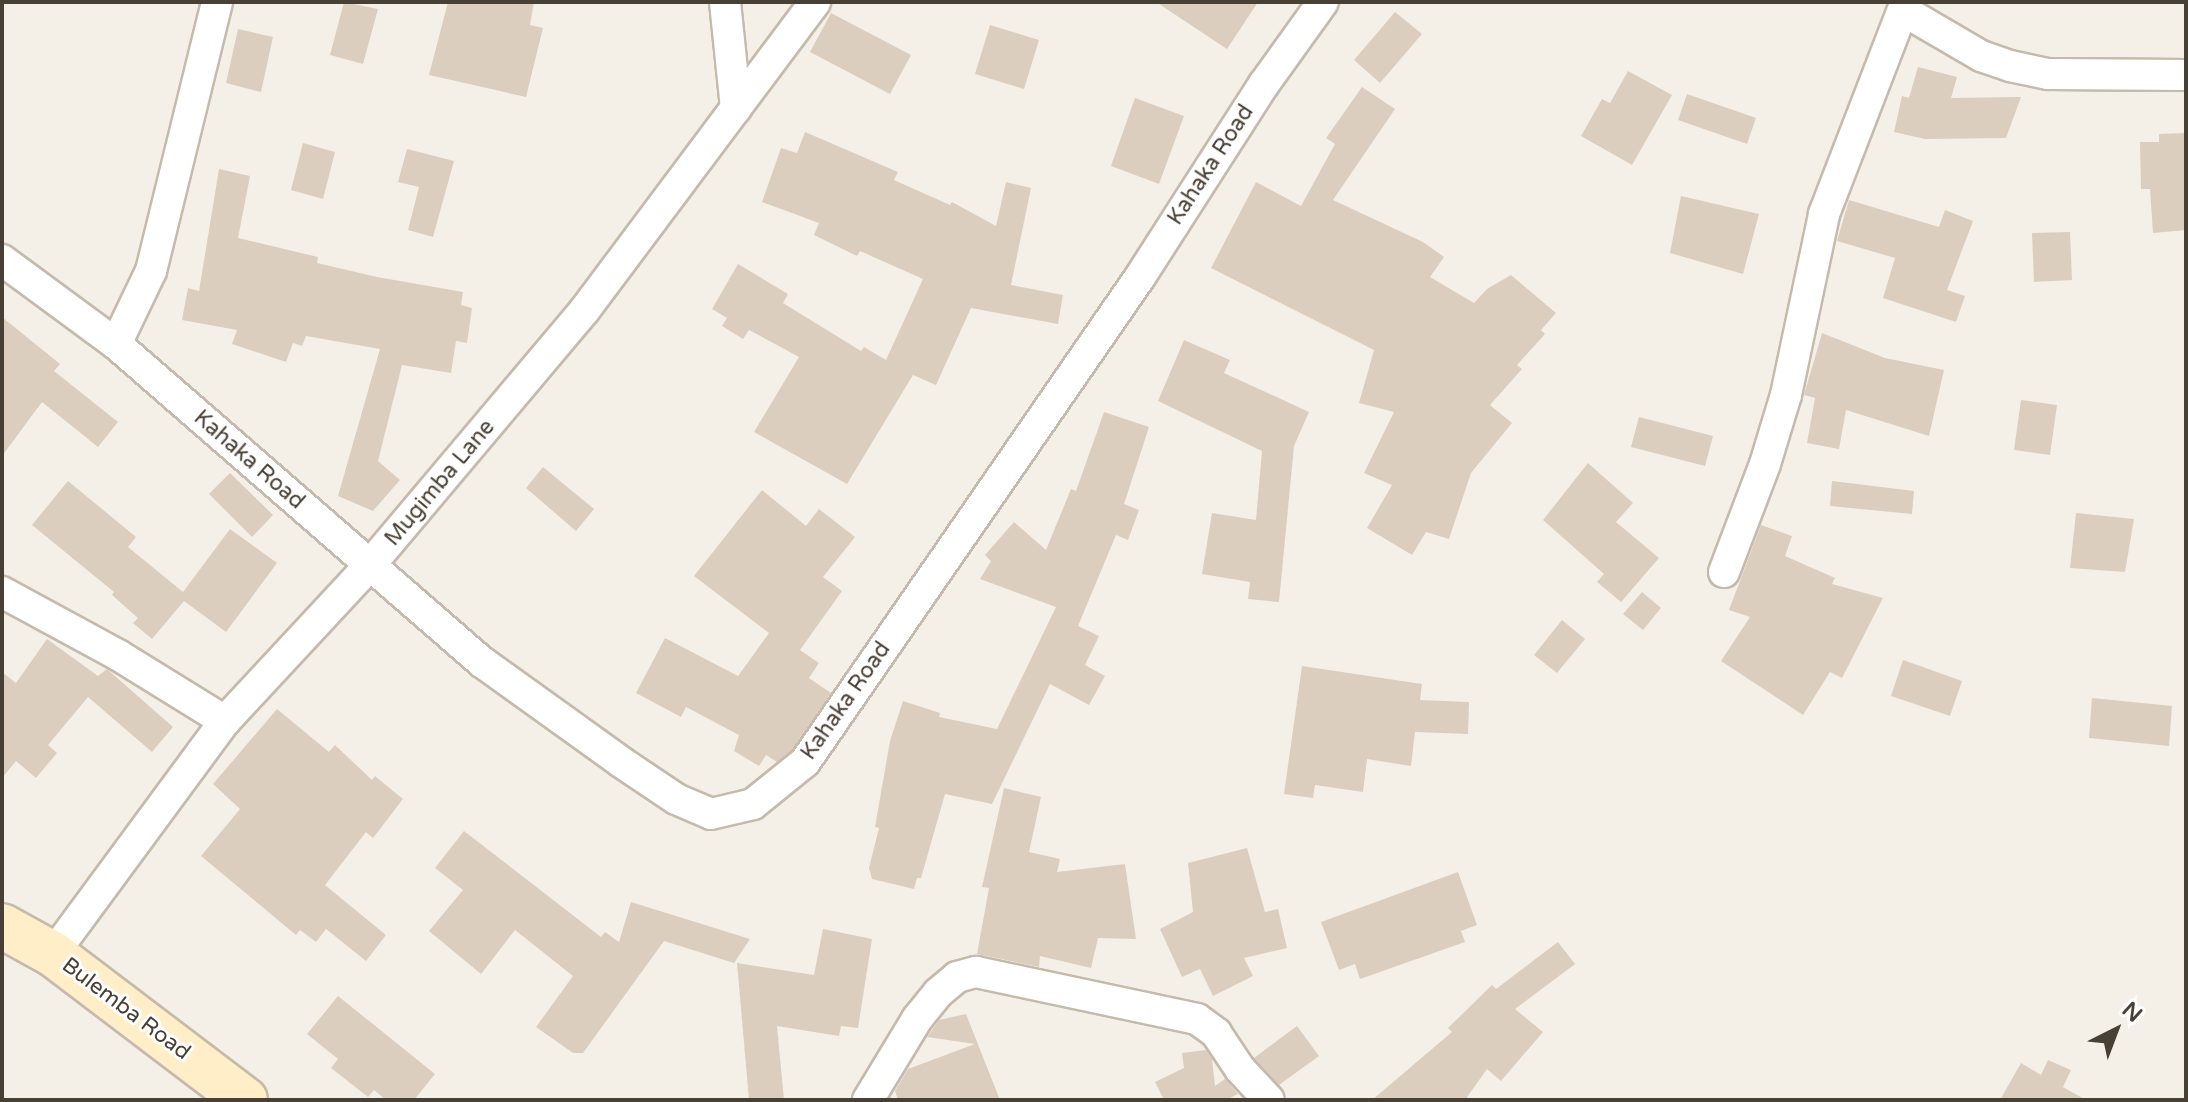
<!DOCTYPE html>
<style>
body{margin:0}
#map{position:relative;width:2188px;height:1102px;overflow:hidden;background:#f5f0e7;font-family:"Varela Round",sans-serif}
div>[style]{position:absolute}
.building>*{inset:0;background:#dbcebe}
.roads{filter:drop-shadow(2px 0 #c5baab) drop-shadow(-2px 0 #c5baab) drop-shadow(0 2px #c5baab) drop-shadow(0 -2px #c5baab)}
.street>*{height:30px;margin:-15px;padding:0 15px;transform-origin:15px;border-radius:15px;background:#fff}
.secondary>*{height:44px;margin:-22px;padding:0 22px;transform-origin:22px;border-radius:22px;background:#ffeec7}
span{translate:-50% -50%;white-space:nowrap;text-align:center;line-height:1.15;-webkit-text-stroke:6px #fff;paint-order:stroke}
.street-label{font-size:22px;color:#494035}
.frame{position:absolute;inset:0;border:4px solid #494035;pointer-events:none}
.north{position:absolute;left:2076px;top:990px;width:80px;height:80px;-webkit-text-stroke:6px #fff;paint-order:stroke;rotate:42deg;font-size:22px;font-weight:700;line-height:32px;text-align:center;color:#494035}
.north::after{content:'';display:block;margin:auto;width:28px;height:36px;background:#494035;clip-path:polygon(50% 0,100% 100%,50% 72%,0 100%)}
</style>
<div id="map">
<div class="building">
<div style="clip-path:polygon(344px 2px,378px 9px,363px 64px,330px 55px)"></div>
<div style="clip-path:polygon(448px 2px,534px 2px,530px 25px,543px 28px,526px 97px,429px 75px)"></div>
<div style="clip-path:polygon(1156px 2px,1258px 2px,1227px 49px)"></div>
<div style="clip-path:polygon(1395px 12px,1422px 34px,1380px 83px,1354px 60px)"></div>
<div style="clip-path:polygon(831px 13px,911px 55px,890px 94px,810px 52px)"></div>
<div style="clip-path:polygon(990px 25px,1039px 40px,1024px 89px,975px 74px)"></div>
<div style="clip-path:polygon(238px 29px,273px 37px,261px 92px,226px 83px)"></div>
<div style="clip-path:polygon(1918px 67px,1957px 77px,1951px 98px,2021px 97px,2006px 138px,1925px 139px,1894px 132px,1902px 96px,1909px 98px)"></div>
<div style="clip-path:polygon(1628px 71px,1672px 95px,1632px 165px,1581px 136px,1602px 99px,1610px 103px)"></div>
<div style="clip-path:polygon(1362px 87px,1395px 109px,1333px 200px,1423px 242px,1444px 257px,1430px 277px,1474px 303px,1487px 289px,1511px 275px,1556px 313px,1541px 330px,1545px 334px,1517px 365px,1522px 369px,1490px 405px,1512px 423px,1471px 473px,1449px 539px,1426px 532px,1412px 555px,1367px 528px,1392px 485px,1364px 473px,1394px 412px,1359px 403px,1374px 350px,1211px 268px,1256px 182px,1301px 206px,1335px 144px,1326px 138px)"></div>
<div style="clip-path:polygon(1687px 94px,1756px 118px,1747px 144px,1678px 120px)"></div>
<div style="clip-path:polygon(1135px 98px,1184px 116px,1159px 184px,1111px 166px)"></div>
<div style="clip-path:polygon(805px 132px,898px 172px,894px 180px,950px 205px,952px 202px,996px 226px,1006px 182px,1031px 188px,1011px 285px,1063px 295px,1058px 324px,971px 308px,936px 385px,913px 375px,847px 484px,754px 432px,799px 357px,749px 330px,743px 339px,722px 326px,727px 318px,712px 309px,738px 264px,788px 294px,783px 303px,861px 351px,864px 347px,886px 360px,923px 279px,860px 251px,857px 256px,814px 235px,819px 223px,762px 202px,781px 148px,797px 153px)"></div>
<div style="clip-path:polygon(2186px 133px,2186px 230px,2153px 233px,2150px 189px,2141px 189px,2140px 142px,2159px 142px,2159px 134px)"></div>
<div style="clip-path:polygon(303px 143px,335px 152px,323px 199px,291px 190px)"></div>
<div style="clip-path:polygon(407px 149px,454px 161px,433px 237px,408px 230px,419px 187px,398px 182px)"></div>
<div style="clip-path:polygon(219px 169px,250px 176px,238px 238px,318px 257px,317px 263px,377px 277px,463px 292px,461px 305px,472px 308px,467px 343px,456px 341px,451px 373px,402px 365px,378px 461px,400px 480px,373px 511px,338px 496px,380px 349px,306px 336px,302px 346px,293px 343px,286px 362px,232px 344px,237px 330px,182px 320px,188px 288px,199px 291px)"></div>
<div style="clip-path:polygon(1681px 196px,1759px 214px,1743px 274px,1670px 253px)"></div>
<div style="clip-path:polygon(1849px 200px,1939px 227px,1945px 210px,1973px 221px,1947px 290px,1965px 296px,1956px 322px,1883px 298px,1895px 258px,1837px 241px)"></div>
<div style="clip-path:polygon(2070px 232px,2072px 280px,2034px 282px,2032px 233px)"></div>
<div style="clip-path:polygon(2px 317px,60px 364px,54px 371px,118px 422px,98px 447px,42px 402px,2px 456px)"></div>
<div style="clip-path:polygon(1822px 333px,1885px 358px,1944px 370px,1929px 436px,1846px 410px,1839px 449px,1807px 443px,1815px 398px,1804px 395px)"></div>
<div style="clip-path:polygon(1184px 340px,1230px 360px,1224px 373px,1309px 412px,1294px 446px,1279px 602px,1248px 599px,1250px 582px,1202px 574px,1212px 513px,1256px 520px,1262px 451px,1158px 401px)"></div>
<div style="clip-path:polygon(2021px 400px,2057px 405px,2050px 455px,2014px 450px)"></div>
<div style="clip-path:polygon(1104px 412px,1149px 427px,1124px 504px,1139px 510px,1128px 540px,1116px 535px,1078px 626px,1099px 636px,1085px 665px,1105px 676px,1089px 705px,1050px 684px,992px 804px,945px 794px,921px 878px,917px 878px,914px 889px,872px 879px,869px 868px,879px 828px,875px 827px,890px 741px,903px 701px,940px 713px,939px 717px,997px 729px,1056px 607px,980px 579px,991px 561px,985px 555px,1014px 522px,1046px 550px,1071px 489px,1076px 491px)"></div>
<div style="clip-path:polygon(1639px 417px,1713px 436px,1705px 466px,1631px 447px)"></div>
<div style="clip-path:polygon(1588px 463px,1633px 503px,1616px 522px,1659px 558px,1621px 602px,1597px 582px,1604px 574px,1543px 520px)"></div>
<div style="clip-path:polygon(543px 467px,594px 509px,576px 531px,526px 488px)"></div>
<div style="clip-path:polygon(230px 473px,273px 515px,252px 537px,209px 494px)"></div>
<div style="clip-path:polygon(68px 481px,136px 537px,128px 547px,183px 592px,230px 529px,277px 563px,226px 632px,184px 601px,152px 639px,133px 623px,138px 618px,112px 595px,114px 592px,32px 525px)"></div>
<div style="clip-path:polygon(1832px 481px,1914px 491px,1912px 514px,1830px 506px)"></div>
<div style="clip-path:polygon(762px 490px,806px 526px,819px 509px,855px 537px,823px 577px,842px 591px,800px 650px,819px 663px,809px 678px,831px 693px,792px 750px,777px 762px,766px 755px,759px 766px,734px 751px,739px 735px,686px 707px,681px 717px,636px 693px,665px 638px,738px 676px,769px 633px,694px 576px)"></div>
<div style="clip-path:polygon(2076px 513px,2134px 519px,2125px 572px,2070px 568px)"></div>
<div style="clip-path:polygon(1761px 525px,1792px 536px,1785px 556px,1835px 578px,1832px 584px,1883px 598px,1842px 678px,1830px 672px,1803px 715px,1721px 661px,1750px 617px,1729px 610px)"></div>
<div style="clip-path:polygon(1642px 592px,1661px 608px,1643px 630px,1623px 614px)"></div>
<div style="clip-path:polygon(1562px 620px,1585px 639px,1557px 673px,1534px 655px)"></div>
<div style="clip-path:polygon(47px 639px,98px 676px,107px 669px,173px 727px,152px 752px,88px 697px,48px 745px,57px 753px,36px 778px,16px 761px,2px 778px,2px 672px,16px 683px)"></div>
<div style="clip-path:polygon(1903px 660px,1962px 681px,1950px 716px,1891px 696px)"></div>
<div style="clip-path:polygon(1302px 666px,1422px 684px,1420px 700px,1469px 702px,1468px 734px,1415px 732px,1411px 766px,1367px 759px,1363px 792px,1315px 785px,1313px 798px,1284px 794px)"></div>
<div style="clip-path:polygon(2092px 698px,2172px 706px,2169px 746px,2089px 738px)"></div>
<div style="clip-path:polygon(277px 709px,329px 752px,335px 745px,372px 780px,375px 776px,403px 799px,373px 838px,366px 832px,325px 885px,386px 935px,366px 961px,326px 929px,316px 942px,300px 930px,296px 935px,201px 856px,240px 809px,213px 784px)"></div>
<div style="clip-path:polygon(1004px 788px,1041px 797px,1029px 852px,1060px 859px,1057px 872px,1125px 864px,1136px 939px,1098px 938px,1091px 968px,1040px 956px,1039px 967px,977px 954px,989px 888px,982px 887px)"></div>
<div style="clip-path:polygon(464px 831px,601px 937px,605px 932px,619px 942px,631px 902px,750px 939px,734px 963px,664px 941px,583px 1053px,573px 1053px,536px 1027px,573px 976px,515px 930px,481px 974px,429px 931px,463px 890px,435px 868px)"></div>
<div style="clip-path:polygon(1247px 848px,1265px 912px,1278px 909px,1287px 948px,1244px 958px,1253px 976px,1213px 996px,1200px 969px,1182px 977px,1160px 929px,1193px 912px,1188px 863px)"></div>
<div style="clip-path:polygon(1458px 872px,1477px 925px,1461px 931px,1465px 942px,1360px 979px,1355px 964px,1339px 970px,1321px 922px)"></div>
<div style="clip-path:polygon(823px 929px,872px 939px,858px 1028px,841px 1026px,839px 1036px,777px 1026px,784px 1100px,749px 1100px,737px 963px,814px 975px)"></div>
<div style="clip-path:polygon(1558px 942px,1575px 964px,1515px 1009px,1543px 1032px,1501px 1081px,1487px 1069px,1465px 1100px,1372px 1100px,1452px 1032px,1448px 1028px,1492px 985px,1496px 989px)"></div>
<div style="clip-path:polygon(338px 996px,435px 1074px,414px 1100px,386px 1100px,374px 1090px,368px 1097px,331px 1068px,338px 1059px,307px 1034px)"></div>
<div style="clip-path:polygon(966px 1014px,1000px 1100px,898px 1100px,895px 1091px,908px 1069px,975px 1044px,927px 1037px,939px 1020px)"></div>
<div style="clip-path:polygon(1297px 1026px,1319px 1056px,1279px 1085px,1254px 1058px)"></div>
<div style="clip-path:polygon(1206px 1050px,1212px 1059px,1215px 1086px,1225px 1079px,1238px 1094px,1226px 1100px,1164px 1100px,1155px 1082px,1184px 1068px,1182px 1053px)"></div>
<div style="clip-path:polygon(2048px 1060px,2071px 1070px,2063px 1087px,2086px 1100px,2000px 1100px,2021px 1063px,2041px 1075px)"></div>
</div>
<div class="roads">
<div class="street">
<div style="left:725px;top:2px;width:107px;rotate:84.1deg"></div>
<div style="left:1904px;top:11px;width:89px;rotate:30.3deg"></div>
<div style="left:1981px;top:56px;width:31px;rotate:19deg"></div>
<div style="left:2010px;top:66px;width:39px;rotate:12deg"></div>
<div style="left:2048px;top:74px;width:138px;rotate:0.4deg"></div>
<div style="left:2px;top:260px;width:142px;rotate:36.4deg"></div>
<div style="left:116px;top:344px;width:485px;rotate:41deg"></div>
<div style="left:482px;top:662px;width:171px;rotate:35.7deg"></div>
<div style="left:621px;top:762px;width:66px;rotate:33.9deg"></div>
<div style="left:676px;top:799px;width:38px;rotate:23deg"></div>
<div style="left:711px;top:814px;width:43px;rotate:-13.4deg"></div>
<div style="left:753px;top:804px;width:67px;rotate:-38.9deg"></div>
<div style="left:805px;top:762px;width:589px;rotate:-55.37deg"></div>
<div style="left:1140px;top:277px;width:229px;rotate:-57.3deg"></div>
<div style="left:1264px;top:84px;width:101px;rotate:-54.3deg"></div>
<div style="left:116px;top:344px;width:81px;rotate:-64.4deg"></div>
<div style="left:151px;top:271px;width:277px;rotate:-76.2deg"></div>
<div style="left:1724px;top:572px;width:116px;rotate:-69.2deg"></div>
<div style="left:1765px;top:464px;width:72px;rotate:-73.1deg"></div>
<div style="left:1786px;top:395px;width:185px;rotate:-78.1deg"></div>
<div style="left:1824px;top:214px;width:227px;rotate:-68.9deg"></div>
<div style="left:2px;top:592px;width:132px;rotate:28.5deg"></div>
<div style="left:118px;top:655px;width:126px;rotate:31.7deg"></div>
<div style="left:53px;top:954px;width:290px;rotate:-53.6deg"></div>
<div style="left:225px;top:721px;width:213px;rotate:-47.1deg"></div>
<div style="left:370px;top:565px;width:332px;rotate:-49.9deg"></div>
<div style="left:584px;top:311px;width:386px;rotate:-53.2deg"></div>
<div style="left:868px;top:1100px;width:95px;rotate:-58.8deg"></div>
<div style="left:917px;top:1019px;width:33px;rotate:-51deg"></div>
<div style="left:938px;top:993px;width:25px;rotate:-40deg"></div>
<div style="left:957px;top:977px;width:20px;rotate:-15deg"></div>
<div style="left:976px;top:972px;width:226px;rotate:12deg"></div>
<div style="left:1197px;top:1019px;width:24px;rotate:36deg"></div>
<div style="left:1216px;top:1033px;width:43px;rotate:56.3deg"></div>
<div style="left:1240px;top:1069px;width:42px;rotate:46.9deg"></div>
</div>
<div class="secondary">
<div style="left:2px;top:926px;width:58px;rotate:28.8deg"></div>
<div style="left:53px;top:954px;width:241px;rotate:37.2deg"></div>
</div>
</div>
<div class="street-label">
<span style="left:1211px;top:165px;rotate:-57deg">Kahaka Road</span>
<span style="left:249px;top:460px;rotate:41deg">Kahaka Road</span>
<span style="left:440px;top:483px;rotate:-50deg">Mugimba Lane</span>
<span style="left:846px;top:701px;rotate:-55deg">Kahaka Road</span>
<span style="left:126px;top:1009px;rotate:37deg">Bulemba Road</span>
</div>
<div class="frame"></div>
<div class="north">N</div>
</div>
